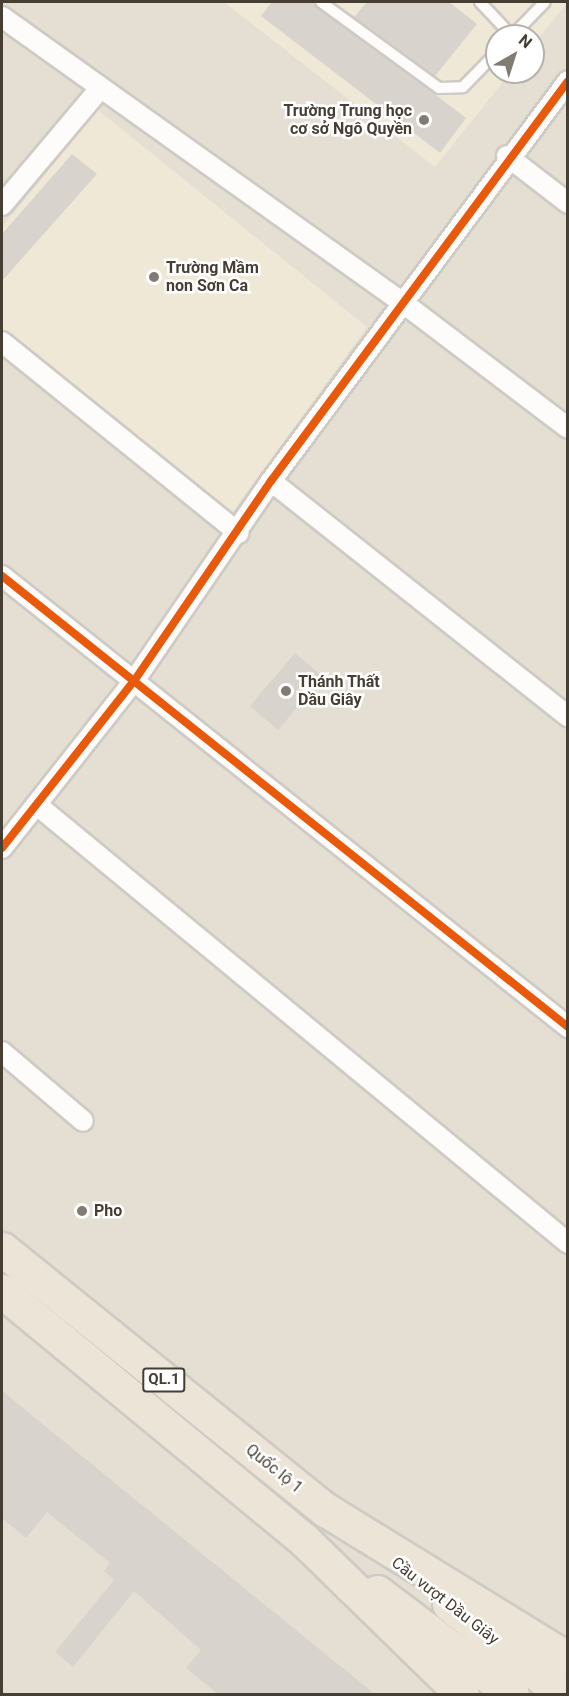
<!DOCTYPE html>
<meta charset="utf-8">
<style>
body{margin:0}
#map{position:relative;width:569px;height:1696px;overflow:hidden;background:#f0ede6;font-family:Roboto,sans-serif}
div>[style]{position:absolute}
.residential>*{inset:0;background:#e5ded3}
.education>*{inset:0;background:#efe8d7}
.building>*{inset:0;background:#d8d4cd}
.roads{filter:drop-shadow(2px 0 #cecac4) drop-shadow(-2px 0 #cecac4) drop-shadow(0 2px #cecac4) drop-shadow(0 -2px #cecac4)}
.lane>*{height:10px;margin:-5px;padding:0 5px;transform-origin:5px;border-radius:5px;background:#fdfcfb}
.street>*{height:20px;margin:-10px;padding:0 10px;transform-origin:10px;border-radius:10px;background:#fdfcfb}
.highway>*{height:33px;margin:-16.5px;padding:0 16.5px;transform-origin:16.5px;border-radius:16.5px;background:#ece4d7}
.cycleway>*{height:8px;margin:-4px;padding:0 4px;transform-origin:4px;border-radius:4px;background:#e8590c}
.dots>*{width:16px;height:16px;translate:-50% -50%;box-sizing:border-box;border:3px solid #fff;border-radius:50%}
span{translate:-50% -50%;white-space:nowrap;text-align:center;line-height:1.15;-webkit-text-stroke:5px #fff;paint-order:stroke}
.shield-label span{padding:2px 4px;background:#fff;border:2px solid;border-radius:4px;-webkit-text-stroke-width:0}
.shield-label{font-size:15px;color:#463d33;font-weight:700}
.poi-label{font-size:16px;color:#463d33;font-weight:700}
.right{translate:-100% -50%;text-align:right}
.left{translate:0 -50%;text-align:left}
.street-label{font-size:16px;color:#463d33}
.frame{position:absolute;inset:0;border:3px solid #463d33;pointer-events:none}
.north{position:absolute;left:485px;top:24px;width:60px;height:60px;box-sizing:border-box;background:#fff;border:2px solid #b5b1ad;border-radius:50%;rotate:39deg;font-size:16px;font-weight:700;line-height:24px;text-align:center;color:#463d33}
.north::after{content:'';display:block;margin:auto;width:21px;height:27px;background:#827b72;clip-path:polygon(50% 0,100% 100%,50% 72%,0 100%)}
</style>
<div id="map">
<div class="residential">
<div style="clip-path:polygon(evenodd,2px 2px,567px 2px,567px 1694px,2px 1694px,2px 2px,497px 36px,533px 36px,533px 72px,497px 72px,497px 36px)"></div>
</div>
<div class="education">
<div style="clip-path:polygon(224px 2px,568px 2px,533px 45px,533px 36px,497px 36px,497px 72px,511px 72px,435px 167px)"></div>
<div style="clip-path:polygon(98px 110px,367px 327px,228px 518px,2px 342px,2px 227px)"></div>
</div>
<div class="building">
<div style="clip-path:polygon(272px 2px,313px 2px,466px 118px,440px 153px,261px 16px)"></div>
<div style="clip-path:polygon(367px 2px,449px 2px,477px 24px,435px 76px,354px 17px)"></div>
<div style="clip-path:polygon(72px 154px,97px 174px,2px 281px,2px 234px)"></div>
<div style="clip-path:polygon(295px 653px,323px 677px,278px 730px,250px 706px)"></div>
<div style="clip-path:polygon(2px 1391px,158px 1518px,376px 1695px,219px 1695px,186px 1668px,201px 1650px,134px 1591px,73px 1667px,55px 1652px,114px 1580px,104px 1571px,110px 1563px,47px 1512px,26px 1538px,2px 1518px)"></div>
</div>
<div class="roads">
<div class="lane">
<div style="left:321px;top:2px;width:146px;rotate:36.1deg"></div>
<div style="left:439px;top:88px;width:24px;rotate:-2deg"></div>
<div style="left:463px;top:87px;width:49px;rotate:-45.8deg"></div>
<div style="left:480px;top:2px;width:47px;rotate:46.7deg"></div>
<div style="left:512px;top:36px;width:47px;rotate:-45.9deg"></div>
</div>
<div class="street">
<div style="left:2px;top:17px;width:491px;rotate:35.5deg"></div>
<div style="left:402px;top:302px;width:208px;rotate:37.2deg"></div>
<div style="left:507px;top:156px;width:77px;rotate:37.6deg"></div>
<div style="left:2px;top:205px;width:150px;rotate:-49.9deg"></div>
<div style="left:2px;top:342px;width:304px;rotate:38.9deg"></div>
<div style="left:271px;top:481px;width:379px;rotate:38.4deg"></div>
<div style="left:2px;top:576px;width:724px;rotate:38.55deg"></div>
<div style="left:37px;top:805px;width:688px;rotate:39.52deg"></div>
<div style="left:2px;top:848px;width:213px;rotate:-51.7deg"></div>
<div style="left:134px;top:681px;width:242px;rotate:-55.6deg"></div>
<div style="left:271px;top:481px;width:498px;rotate:-53.4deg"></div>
<div style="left:2px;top:1052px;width:106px;rotate:40.4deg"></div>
</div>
<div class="highway">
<div style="left:2px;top:1249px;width:416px;rotate:38.9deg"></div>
<div style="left:326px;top:1510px;width:284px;rotate:31.6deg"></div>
<div style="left:2px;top:1291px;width:390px;rotate:39.5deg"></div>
<div style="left:303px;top:1539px;width:222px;rotate:44.3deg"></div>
<div style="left:377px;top:1592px;width:169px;rotate:37.1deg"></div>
<div style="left:449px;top:1604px;width:144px;rotate:38.5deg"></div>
</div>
</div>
<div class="cycleway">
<div style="left:2px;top:576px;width:724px;rotate:38.55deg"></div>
<div style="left:2px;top:848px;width:213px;rotate:-51.7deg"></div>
<div style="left:134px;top:681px;width:242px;rotate:-55.6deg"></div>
<div style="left:271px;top:481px;width:498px;rotate:-53.4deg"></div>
</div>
<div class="dots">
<div style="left:424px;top:120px;background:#827b72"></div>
<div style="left:154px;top:277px;background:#827b72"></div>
<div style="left:286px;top:691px;background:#827b72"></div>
<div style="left:82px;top:1211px;background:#827b72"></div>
</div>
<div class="shield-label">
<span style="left:164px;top:1380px">QL.1</span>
</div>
<div class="poi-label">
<span class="right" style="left:412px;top:120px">Trường Trung học<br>cơ sở Ngô Quyền</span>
<span class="left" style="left:166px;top:277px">Trường Mầm<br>non Sơn Ca</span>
<span class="left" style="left:298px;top:691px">Thánh Thất<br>Dầu Giây</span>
<span class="left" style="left:94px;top:1211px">Pho</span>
</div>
<div class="street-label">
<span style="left:274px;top:1469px;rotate:39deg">Quốc lộ 1</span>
<span style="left:445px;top:1601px;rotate:38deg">Cầu vượt Dầu Giây</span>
</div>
<div class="frame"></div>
<div class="north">N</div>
</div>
